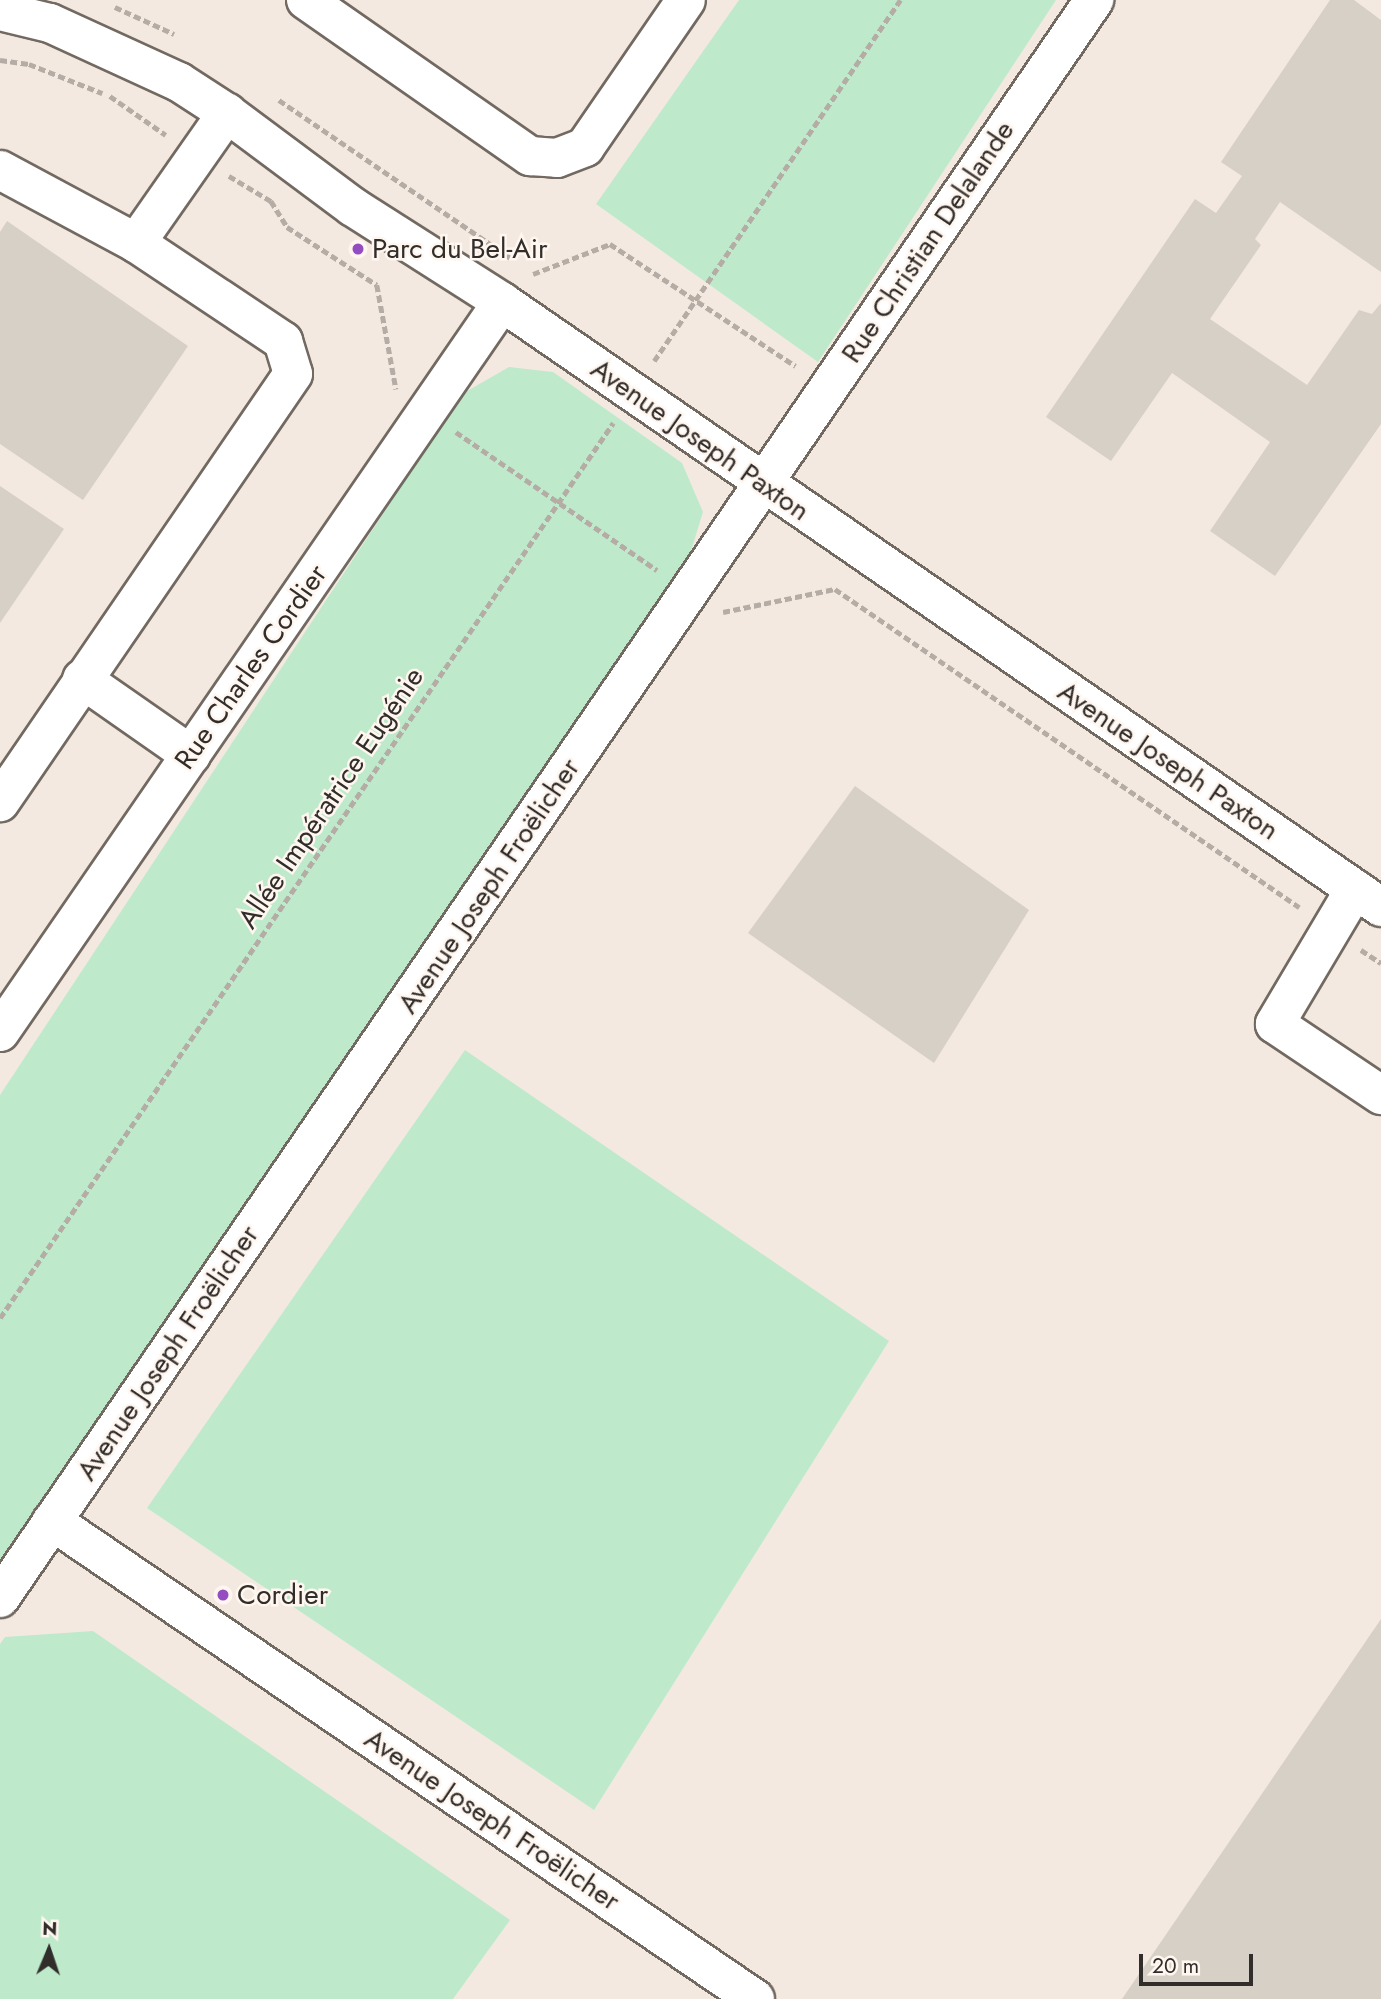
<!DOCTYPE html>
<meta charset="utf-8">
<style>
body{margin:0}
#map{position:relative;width:1381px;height:1999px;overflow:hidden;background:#f3e9e0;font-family:Jost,sans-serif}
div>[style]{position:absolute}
.green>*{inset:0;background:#beeacb}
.building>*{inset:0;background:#d7d0c6}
.path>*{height:4.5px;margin-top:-2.25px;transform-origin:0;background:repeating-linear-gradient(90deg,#b4aca5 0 7px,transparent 0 10.5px)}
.roads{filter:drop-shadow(2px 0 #726961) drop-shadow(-2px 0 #726961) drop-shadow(0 2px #726961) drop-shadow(0 -2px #726961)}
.minor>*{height:38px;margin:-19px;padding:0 19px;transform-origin:19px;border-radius:19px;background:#fff}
.dots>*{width:19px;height:19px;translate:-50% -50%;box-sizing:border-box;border:4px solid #fff6f0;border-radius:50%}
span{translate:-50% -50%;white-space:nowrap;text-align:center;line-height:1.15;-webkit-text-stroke:5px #fff6f0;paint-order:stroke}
.street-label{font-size:28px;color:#312d2a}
.poi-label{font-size:28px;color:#312d2a}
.left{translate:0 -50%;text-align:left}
.north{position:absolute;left:14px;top:1915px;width:70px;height:70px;-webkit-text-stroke:5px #fff6f0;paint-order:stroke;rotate:2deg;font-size:19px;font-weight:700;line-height:28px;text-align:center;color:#312d2a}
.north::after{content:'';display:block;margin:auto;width:24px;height:32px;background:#312d2a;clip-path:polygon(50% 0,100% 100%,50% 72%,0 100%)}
.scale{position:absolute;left:1139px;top:1954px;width:114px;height:32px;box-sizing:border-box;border:4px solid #312d2a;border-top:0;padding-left:9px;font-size:21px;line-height:24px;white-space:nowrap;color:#312d2a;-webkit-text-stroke:5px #fff6f0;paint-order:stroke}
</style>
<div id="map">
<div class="green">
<div style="clip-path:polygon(739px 0,1056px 0,818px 362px,596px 204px)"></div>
<div style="clip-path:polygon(509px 367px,553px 372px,682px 463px,703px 512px,686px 567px,0 1568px,0 1095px,462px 394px)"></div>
<div style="clip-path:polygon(465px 1050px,889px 1341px,594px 1810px,147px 1508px)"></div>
<div style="clip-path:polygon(93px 1631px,510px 1920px,453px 1999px,0 1999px,0 1644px,5px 1637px)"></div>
</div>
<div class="building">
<div style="clip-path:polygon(1330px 0,1354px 0,1381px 20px,1381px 272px,1280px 202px,1255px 239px,1261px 245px,1210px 319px,1307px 385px,1359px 310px,1372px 314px,1381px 303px,1381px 424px,1275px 576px,1210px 531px,1270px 442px,1172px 373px,1111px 461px,1046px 417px,1195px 199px,1216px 213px,1242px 176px,1221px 162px)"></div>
<div style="clip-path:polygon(7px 221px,188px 346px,83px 500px,0 444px,0 232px)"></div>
<div style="clip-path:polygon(0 486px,64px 529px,0 623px)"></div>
<div style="clip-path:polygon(855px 786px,1029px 910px,934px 1063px,748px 933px)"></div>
<div style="clip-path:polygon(1381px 1619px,1381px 1999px,1122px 1999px)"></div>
</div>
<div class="path">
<div style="left:115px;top:7px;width:65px;rotate:24.6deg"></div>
<div style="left:0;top:60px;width:29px;rotate:8deg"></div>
<div style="left:29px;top:64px;width:79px;rotate:21.7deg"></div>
<div style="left:110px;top:96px;width:68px;rotate:34.9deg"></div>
<div style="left:279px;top:100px;width:282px;rotate:34.3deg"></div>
<div style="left:229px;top:176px;width:49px;rotate:30.8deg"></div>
<div style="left:271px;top:201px;width:31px;rotate:58deg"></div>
<div style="left:287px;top:227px;width:107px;rotate:32.8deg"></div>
<div style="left:377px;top:285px;width:106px;rotate:79.6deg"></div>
<div style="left:533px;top:274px;width:83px;rotate:-21.3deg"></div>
<div style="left:610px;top:244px;width:222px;rotate:33.3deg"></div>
<div style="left:654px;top:361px;width:437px;rotate:-55.7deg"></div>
<div style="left:456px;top:432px;width:244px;rotate:34.5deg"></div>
<div style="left:723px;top:612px;width:114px;rotate:-11.6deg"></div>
<div style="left:835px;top:589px;width:563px;rotate:34.42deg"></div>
<div style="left:1361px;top:950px;width:24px;rotate:33deg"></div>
<div style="left:0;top:1318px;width:1085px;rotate:-55.59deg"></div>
</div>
<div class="roads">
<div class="minor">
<div style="left:306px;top:0;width:273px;rotate:34.9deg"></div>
<div style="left:530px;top:156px;width:27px;rotate:4deg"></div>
<div style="left:557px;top:158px;width:30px;rotate:-21deg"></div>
<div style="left:585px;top:147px;width:178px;rotate:-55.5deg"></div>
<div style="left:0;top:11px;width:51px;rotate:13.5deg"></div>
<div style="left:50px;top:23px;width:142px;rotate:24.6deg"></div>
<div style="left:179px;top:82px;width:57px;rotate:32.9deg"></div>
<div style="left:227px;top:113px;width:157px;rotate:36.7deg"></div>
<div style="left:353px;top:207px;width:177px;rotate:32.5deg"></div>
<div style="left:502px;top:302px;width:1067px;rotate:34.54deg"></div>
<div style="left:0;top:170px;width:154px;rotate:28.2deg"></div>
<div style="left:136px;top:243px;width:177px;rotate:33.7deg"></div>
<div style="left:283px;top:341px;width:34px;rotate:73deg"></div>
<div style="left:293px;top:374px;width:519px;rotate:124.39deg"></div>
<div style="left:136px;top:243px;width:159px;rotate:-55deg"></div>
<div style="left:82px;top:679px;width:133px;rotate:34.9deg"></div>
<div style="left:1355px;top:889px;width:157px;rotate:120.7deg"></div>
<div style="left:1275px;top:1024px;width:128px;rotate:33.8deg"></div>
<div style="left:0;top:1032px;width:886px;rotate:-55.48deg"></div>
<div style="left:52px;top:1521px;width:850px;rotate:34.21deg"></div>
<div style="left:0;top:1598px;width:1937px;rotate:-55.6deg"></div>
</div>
</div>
<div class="dots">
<div style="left:358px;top:249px;background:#934dc1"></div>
<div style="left:223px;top:1595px;background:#934dc1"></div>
</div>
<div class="street-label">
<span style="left:928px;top:242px;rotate:-56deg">Rue Christian Delalande</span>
<span style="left:700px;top:440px;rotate:35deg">Avenue Joseph Paxton</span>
<span style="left:251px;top:667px;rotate:-55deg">Rue Charles Cordier</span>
<span style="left:1168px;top:761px;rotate:34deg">Avenue Joseph Paxton</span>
<span style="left:331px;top:798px;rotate:-56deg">Allée Impératrice Eugénie</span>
<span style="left:489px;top:886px;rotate:-56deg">Avenue Joseph Froëlicher</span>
<span style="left:168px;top:1353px;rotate:-56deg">Avenue Joseph Froëlicher</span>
<span style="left:492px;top:1820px;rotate:34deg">Avenue Joseph Froëlicher</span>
</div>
<div class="poi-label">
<span class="left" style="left:372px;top:249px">Parc du Bel-Air</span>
<span class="left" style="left:237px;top:1595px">Cordier</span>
</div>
<div class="north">N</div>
<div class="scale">20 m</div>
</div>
